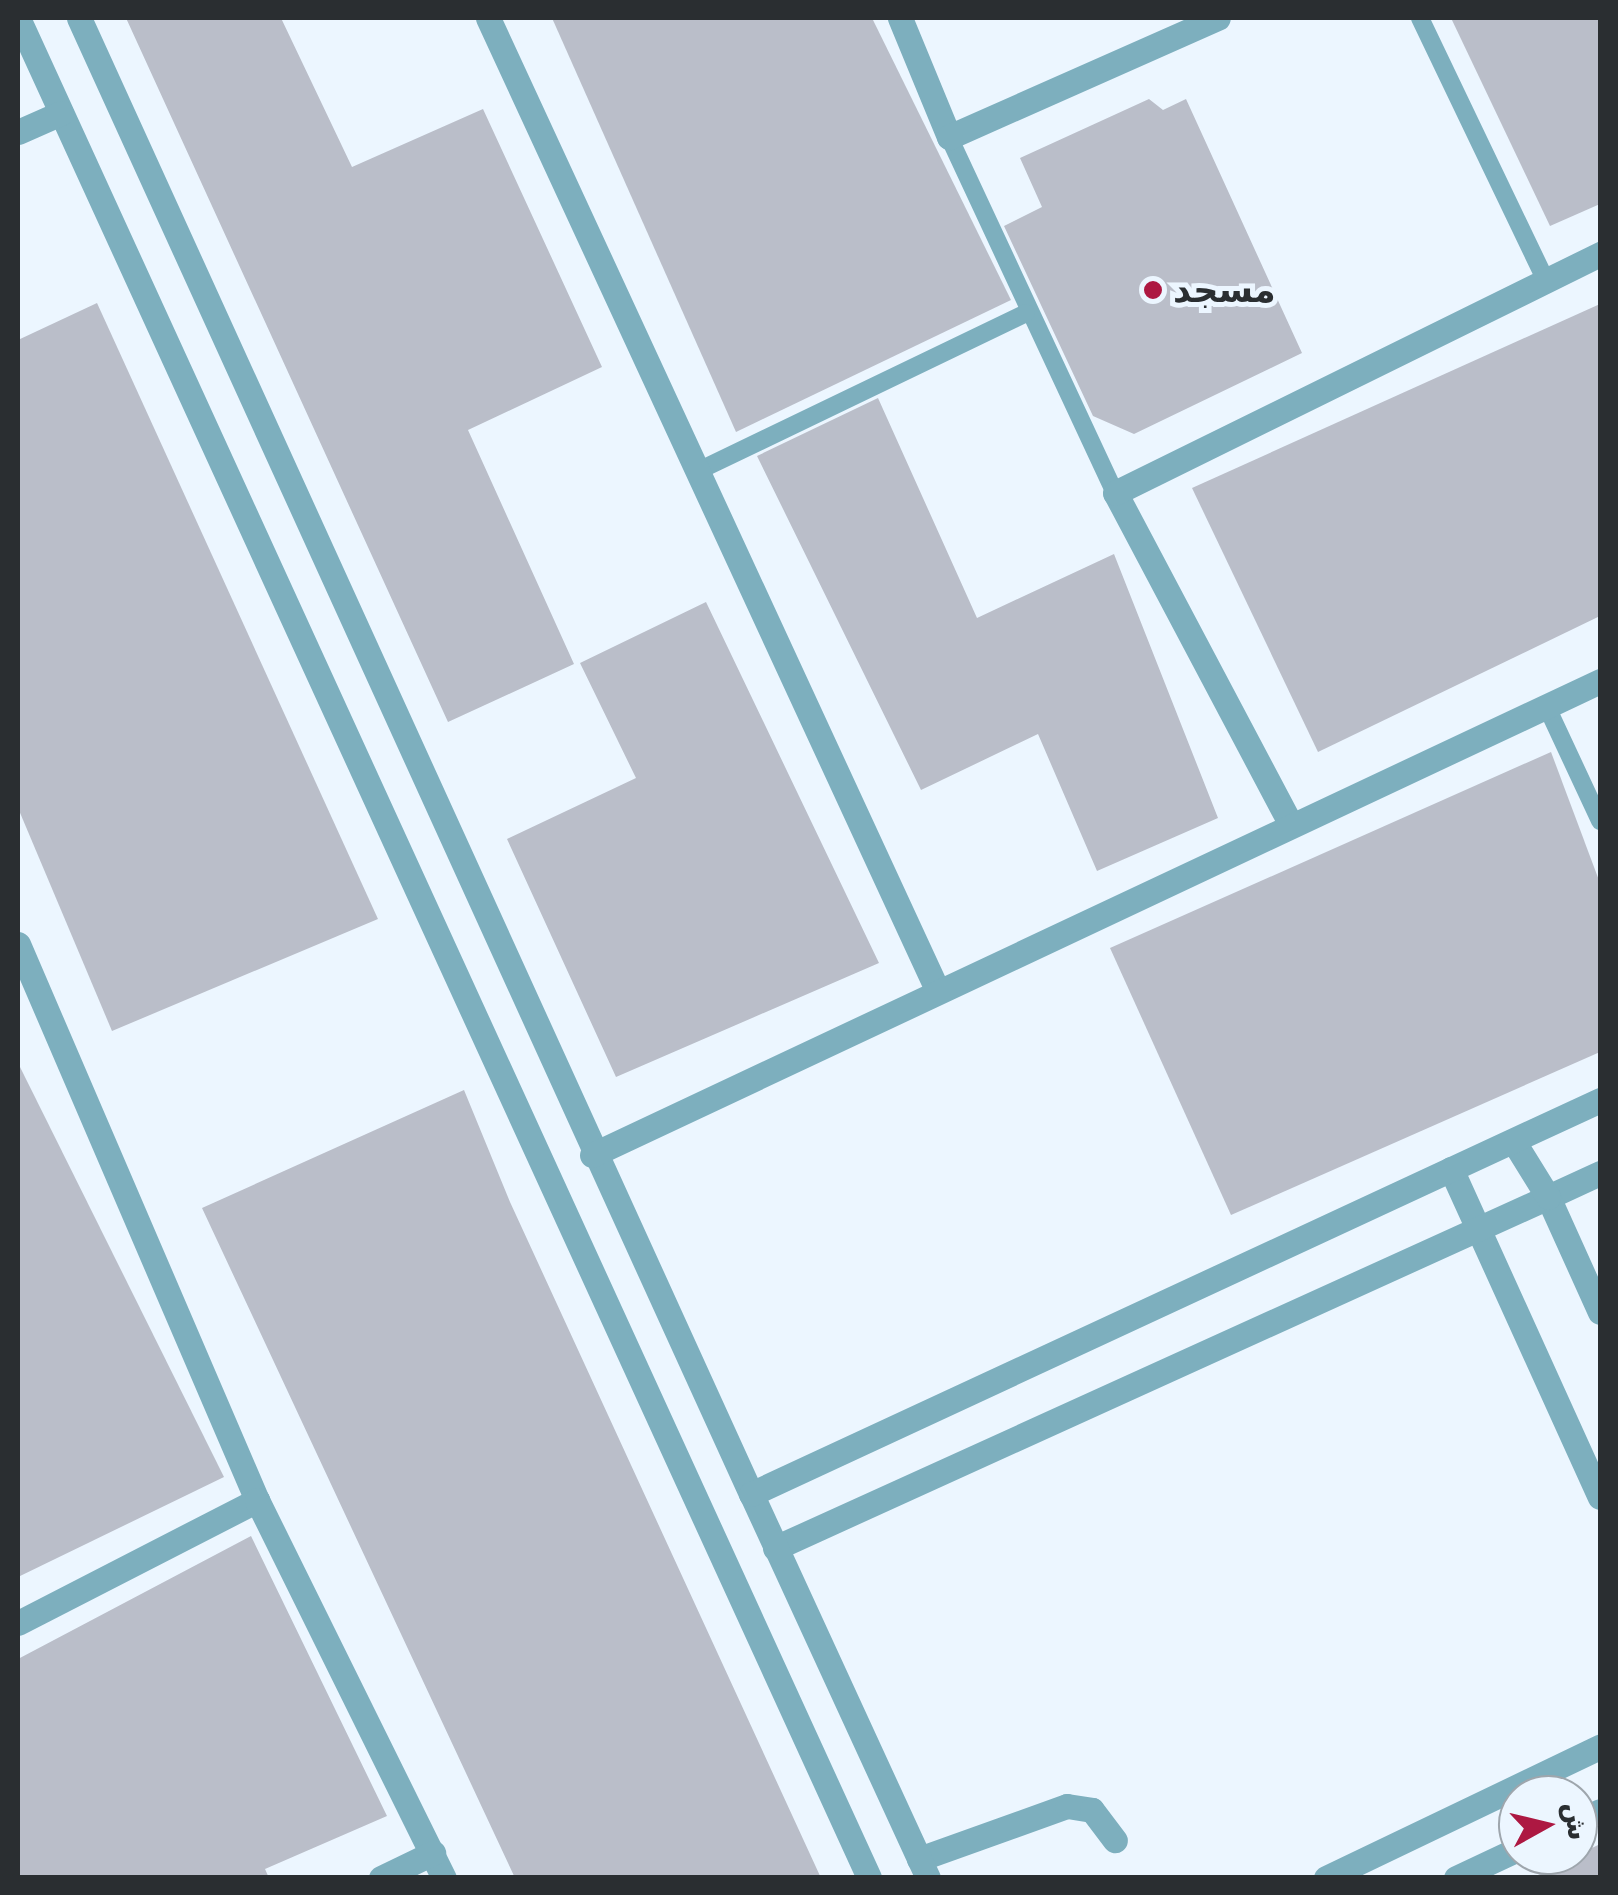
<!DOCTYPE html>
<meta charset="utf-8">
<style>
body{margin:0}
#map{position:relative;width:1618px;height:1895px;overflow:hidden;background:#ecf6ff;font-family:"DejaVu Sans","Noto Naskh Arabic",sans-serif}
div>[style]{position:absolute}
.building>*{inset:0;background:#babec9}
.lane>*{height:18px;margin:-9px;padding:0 9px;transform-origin:9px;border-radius:9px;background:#7dafbe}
.street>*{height:25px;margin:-12.5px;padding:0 12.5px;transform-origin:12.5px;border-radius:12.5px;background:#7dafbe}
.dots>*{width:28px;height:28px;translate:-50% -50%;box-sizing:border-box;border:5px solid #ecf6ff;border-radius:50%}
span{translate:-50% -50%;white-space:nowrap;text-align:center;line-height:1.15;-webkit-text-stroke:10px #ecf6ff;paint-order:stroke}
.poi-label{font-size:35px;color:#2a2e31;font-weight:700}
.left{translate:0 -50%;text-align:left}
.frame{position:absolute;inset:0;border:20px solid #2a2e31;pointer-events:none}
.north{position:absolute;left:1498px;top:1775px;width:100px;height:100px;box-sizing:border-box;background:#ecf6ff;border:2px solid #9ea6ad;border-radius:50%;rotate:82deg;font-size:28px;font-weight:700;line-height:40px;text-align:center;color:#2a2e31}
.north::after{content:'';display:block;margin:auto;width:35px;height:45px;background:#ad1842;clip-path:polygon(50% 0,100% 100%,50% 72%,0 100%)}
</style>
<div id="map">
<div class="building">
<div style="clip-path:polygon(126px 18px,281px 18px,352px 167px,483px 109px,602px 367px,468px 430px,574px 664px,448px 722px)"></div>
<div style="clip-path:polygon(552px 18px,872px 18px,1011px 300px,736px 432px)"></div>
<div style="clip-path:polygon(1451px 18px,1600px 18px,1600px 204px,1550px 226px)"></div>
<div style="clip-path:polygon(1149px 99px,1163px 110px,1186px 99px,1302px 353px,1134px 434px,1093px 416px,1004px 226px,1042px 207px,1020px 158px)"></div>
<div style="clip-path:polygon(97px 303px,378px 919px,112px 1031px,18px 808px,18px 340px)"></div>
<div style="clip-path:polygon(1600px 304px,1600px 616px,1318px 752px,1192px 488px)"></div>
<div style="clip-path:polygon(878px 398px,977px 618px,1114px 554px,1218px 818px,1097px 871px,1038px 734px,921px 790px,757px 456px)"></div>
<div style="clip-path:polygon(706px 602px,879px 963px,616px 1077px,507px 839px,636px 778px,580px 663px)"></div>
<div style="clip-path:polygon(1551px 752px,1600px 883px,1600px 1052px,1231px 1215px,1110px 948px)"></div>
<div style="clip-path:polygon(18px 1063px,224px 1477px,18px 1577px)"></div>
<div style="clip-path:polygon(464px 1090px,510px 1202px,821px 1878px,515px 1878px,202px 1208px)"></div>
<div style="clip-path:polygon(251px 1536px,387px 1816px,265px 1869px,269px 1878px,18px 1878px,18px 1659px)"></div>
<div style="clip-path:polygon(1600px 1844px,1600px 1878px,1532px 1878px)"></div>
</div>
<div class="lane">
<div style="left:1420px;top:18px;width:289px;rotate:64.4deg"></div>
<div style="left:949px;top:137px;width:393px;rotate:65deg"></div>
<div style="left:698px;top:471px;width:364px;rotate:-25.7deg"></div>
<div style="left:1546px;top:705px;width:128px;rotate:65deg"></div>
</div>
<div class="street">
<div style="left:18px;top:18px;width:2045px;rotate:65.41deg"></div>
<div style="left:79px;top:18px;width:1622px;rotate:65.52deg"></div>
<div style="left:488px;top:18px;width:1068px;rotate:65.19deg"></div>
<div style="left:900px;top:18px;width:129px;rotate:67.6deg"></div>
<div style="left:949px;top:137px;width:294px;rotate:-23.9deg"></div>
<div style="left:18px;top:132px;width:47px;rotate:-23.8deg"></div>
<div style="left:1289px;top:821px;width:371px;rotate:-117.9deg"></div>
<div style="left:1115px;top:493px;width:541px;rotate:-26.23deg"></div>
<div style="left:18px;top:944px;width:605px;rotate:66.74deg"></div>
<div style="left:592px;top:1155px;width:1114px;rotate:-25.18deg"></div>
<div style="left:1451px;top:1169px;width:360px;rotate:65.6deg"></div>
<div style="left:1600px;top:1173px;width:57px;rotate:155.2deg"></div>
<div style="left:1548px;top:1197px;width:126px;rotate:65.7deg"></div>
<div style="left:775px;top:1548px;width:849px;rotate:-24.42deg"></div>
<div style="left:1548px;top:1197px;width:65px;rotate:-121.7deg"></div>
<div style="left:18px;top:1623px;width:269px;rotate:-27.2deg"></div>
<div style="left:257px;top:1500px;width:422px;rotate:63.7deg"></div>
<div style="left:1578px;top:1821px;width:24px;rotate:-24deg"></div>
<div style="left:919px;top:1859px;width:157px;rotate:-19.7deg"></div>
<div style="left:1067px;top:1806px;width:25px;rotate:9deg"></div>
<div style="left:1092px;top:1810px;width:38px;rotate:53deg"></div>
<div style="left:381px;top:1878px;width:58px;rotate:-25.7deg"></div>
<div style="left:928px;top:1878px;width:423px;rotate:-114.7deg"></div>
<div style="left:751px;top:1494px;width:936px;rotate:-24.89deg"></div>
<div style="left:1326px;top:1878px;width:304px;rotate:-25.6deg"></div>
<div style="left:1456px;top:1878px;width:68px;rotate:-25.1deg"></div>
</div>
<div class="dots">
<div style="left:1153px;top:290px;background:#ad1842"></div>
</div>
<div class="poi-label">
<span class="left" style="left:1173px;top:290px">مسجد</span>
</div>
<div class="frame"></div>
<div class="north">ش</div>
</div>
